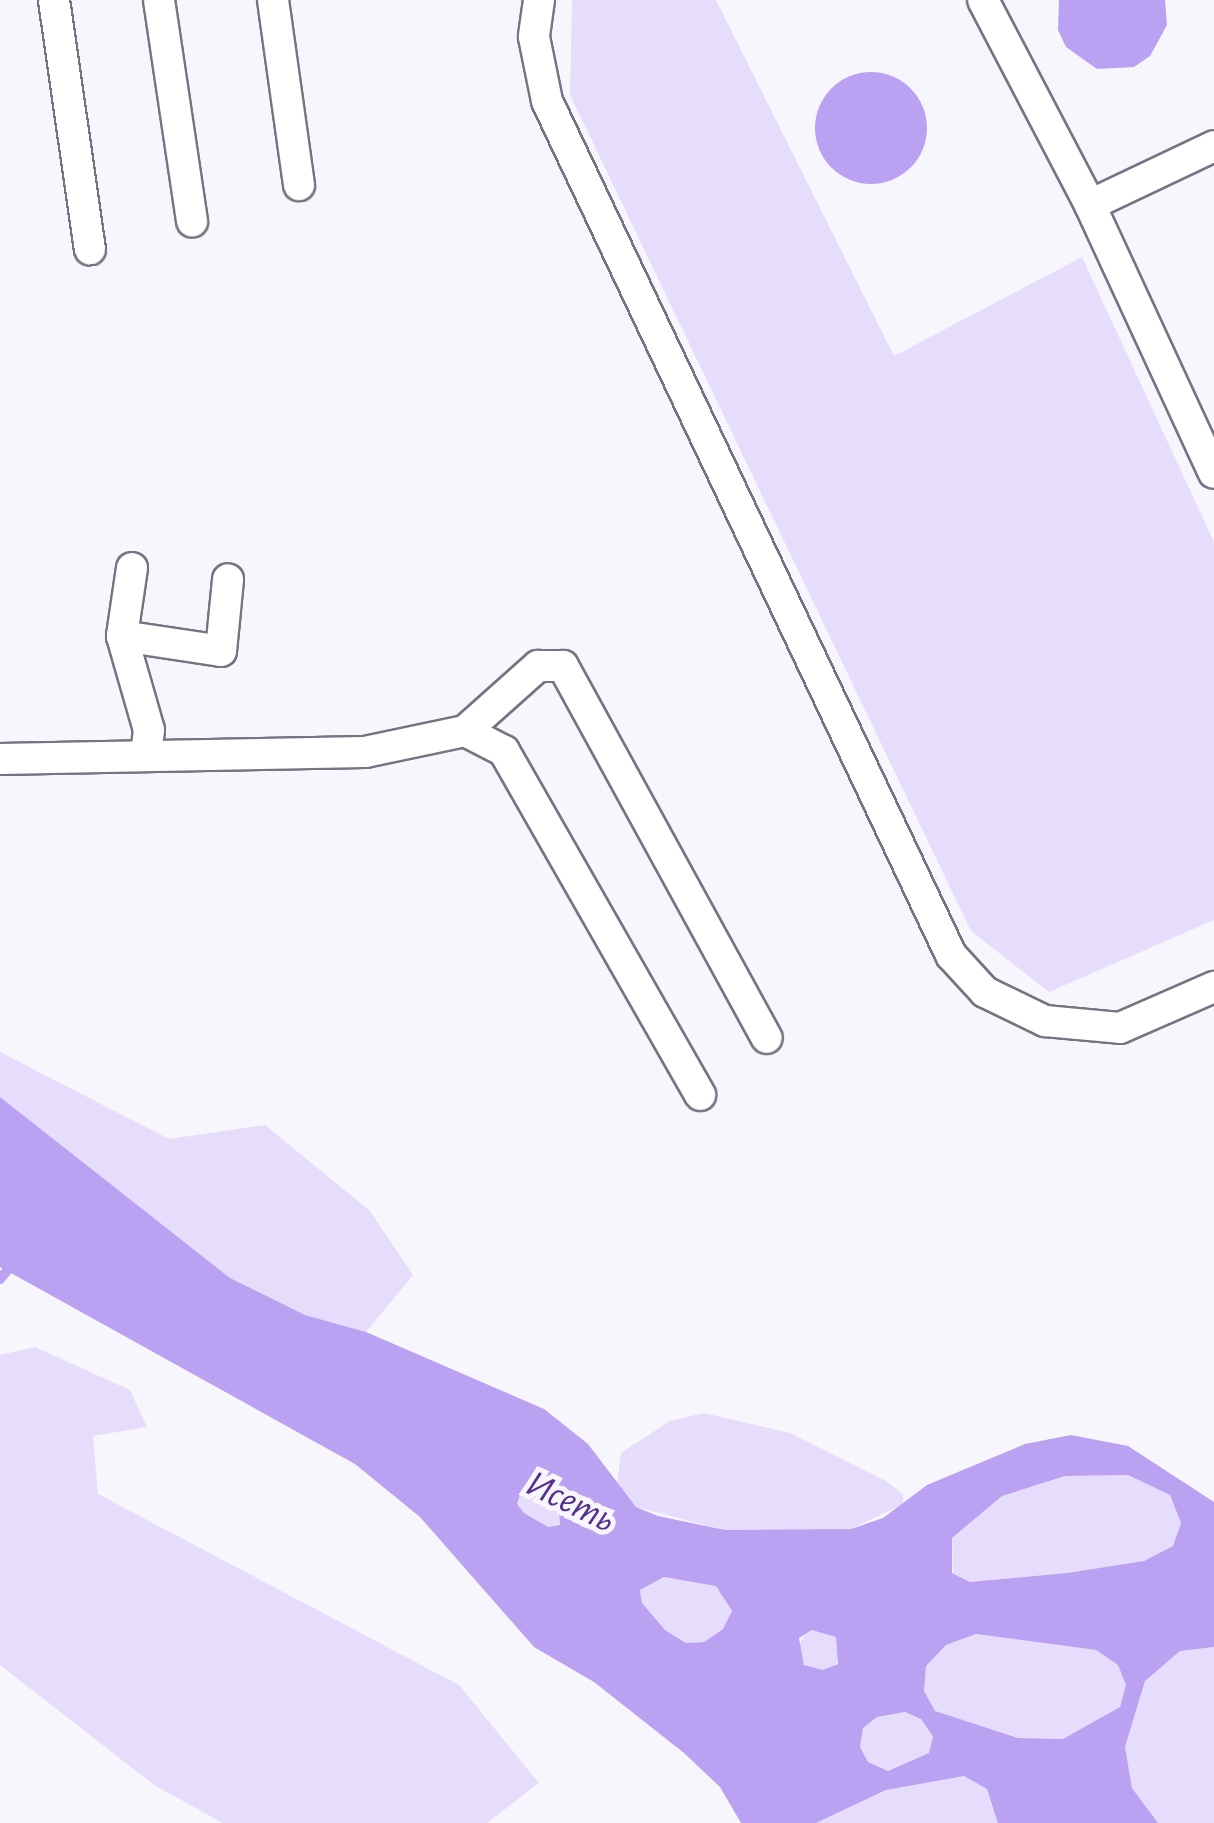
<!DOCTYPE html>
<meta charset="utf-8">
<style>
body{margin:0}
#map{position:relative;width:1214px;height:1823px;overflow:hidden;background:#f8f6fd;font-family:"Alegreya Sans",sans-serif}
div>[style]{position:absolute}
.green>*{inset:0;background:#e6ddfd}
.round{border-radius:50%}
.water>*{inset:0;background:#baa1f2}
.stream>*{height:10px;margin:-5px;padding:0 5px;transform-origin:5px;border-radius:5px;background:#baa1f2}
.roads{filter:drop-shadow(2px 0 #777383) drop-shadow(-2px 0 #777383) drop-shadow(0 2px #777383) drop-shadow(0 -2px #777383)}
.minor>*{height:30px;margin:-15px;padding:0 15px;transform-origin:15px;border-radius:15px;background:#fff}
span{translate:-50% -50%;white-space:nowrap;text-align:center;line-height:1.15;-webkit-text-stroke:10px #f8f6fd;paint-order:stroke}
.water-label{font-size:38px;color:#56308e;font-style:italic}
</style>
<div id="map">
<div class="green">
<div style="clip-path:polygon(572px 0,716px 0,894px 356px,1082px 257px,1214px 542px,1214px 920px,1049px 992px,971px 931px,570px 95px)"></div>
<div style="clip-path:polygon(0 1052px,169px 1139px,265px 1125px,370px 1211px,413px 1275px,366px 1332px,305px 1315px,230px 1278px,0 1097px)"></div>
<div style="clip-path:polygon(35px 1347px,130px 1390px,147px 1427px,93px 1436px,98px 1494px,459px 1685px,539px 1783px,487px 1823px,223px 1823px,154px 1785px,0 1665px,0 1355px)"></div>
<div style="clip-path:polygon(704px 1413px,790px 1433px,886px 1481px,903px 1494px,903px 1504px,851px 1529px,795px 1533px,724px 1530px,636px 1507px,617px 1484px,621px 1453px,670px 1421px)"></div>
<div style="clip-path:polygon(1128px 1475px,1170px 1495px,1181px 1523px,1173px 1546px,1144px 1561px,1067px 1573px,970px 1582px,953px 1573px,952px 1538px,1002px 1496px,1065px 1476px)"></div>
<div style="clip-path:polygon(521px 1492px,543px 1500px,559px 1513px,560px 1525px,548px 1527px,524px 1513px,517px 1504px)"></div>
<div style="clip-path:polygon(664px 1577px,716px 1585px,732px 1612px,723px 1629px,704px 1642px,686px 1643px,665px 1630px,642px 1603px,640px 1590px)"></div>
<div class="round" style="left:799px;top:1629px;width:42px;height:42px"></div>
<div style="clip-path:polygon(976px 1634px,1096px 1650px,1118px 1665px,1127px 1685px,1120px 1707px,1064px 1739px,1018px 1738px,934px 1711px,923px 1691px,926px 1666px,946px 1645px)"></div>
<div style="clip-path:polygon(1214px 1647px,1214px 1823px,1158px 1823px,1132px 1788px,1125px 1747px,1145px 1681px,1180px 1651px)"></div>
<div style="clip-path:polygon(905px 1712px,921px 1719px,933px 1738px,929px 1753px,888px 1771px,868px 1762px,860px 1747px,863px 1728px,877px 1717px)"></div>
<div style="clip-path:polygon(934px 1776px,964px 1776px,987px 1789px,998px 1805px,998px 1823px,816px 1823px,886px 1790px)"></div>
</div>
<div class="water">
<div style="clip-path:polygon(1059px 0,1165px 0,1167px 25px,1150px 56px,1134px 67px,1097px 69px,1066px 47px,1058px 30px)"></div>
<div class="round" style="left:815px;top:72px;width:112px;height:112px"></div>
<div style="clip-path:polygon(evenodd,0 1097px,230px 1278px,305px 1315px,366px 1332px,544px 1409px,588px 1444px,636px 1507px,658px 1516px,725px 1530px,851px 1529px,883px 1518px,927px 1485px,1025px 1444px,1071px 1435px,1128px 1446px,1214px 1502px,1214px 1647px,1180px 1651px,1145px 1681px,1125px 1747px,1132px 1788px,1158px 1823px,998px 1823px,987px 1789px,964px 1776px,886px 1790px,816px 1823px,741px 1823px,720px 1787px,684px 1753px,594px 1682px,534px 1647px,420px 1517px,355px 1464px,0 1267px,0 1097px,1128px 1475px,1170px 1495px,1181px 1523px,1173px 1546px,1144px 1561px,1067px 1573px,970px 1582px,952px 1573px,952px 1538px,1002px 1496px,1065px 1476px,1128px 1475px,0 1097px,521px 1492px,543px 1500px,559px 1513px,560px 1525px,548px 1527px,524px 1513px,517px 1504px,521px 1492px,0 1097px,664px 1577px,716px 1586px,732px 1611px,723px 1629px,704px 1642px,686px 1643px,665px 1630px,642px 1603px,640px 1590px,664px 1577px,0 1097px,812px 1630px,836px 1637px,838px 1664px,823px 1670px,804px 1665px,799px 1638px,812px 1630px,0 1097px,976px 1634px,1096px 1650px,1118px 1665px,1126px 1685px,1120px 1707px,1063px 1739px,1018px 1738px,935px 1711px,924px 1691px,926px 1666px,946px 1645px,976px 1634px,0 1097px,905px 1712px,921px 1719px,933px 1737px,929px 1753px,888px 1771px,868px 1762px,860px 1747px,863px 1728px,877px 1717px,905px 1712px)"></div>
</div>
<div class="stream">
<div style="left:0;top:1279px;width:25px;rotate:-50deg"></div>
</div>
<div class="roads">
<div class="minor">
<div style="left:54px;top:0;width:252px;rotate:81.8deg"></div>
<div style="left:159px;top:0;width:224px;rotate:81.5deg"></div>
<div style="left:273px;top:0;width:187px;rotate:82deg"></div>
<div style="left:539px;top:0;width:37px;rotate:98deg"></div>
<div style="left:534px;top:37px;width:65px;rotate:78.5deg"></div>
<div style="left:547px;top:101px;width:945px;rotate:64.68deg"></div>
<div style="left:951px;top:955px;width:50px;rotate:47.4deg"></div>
<div style="left:985px;top:992px;width:67px;rotate:25.8deg"></div>
<div style="left:1045px;top:1021px;width:75px;rotate:5.3deg"></div>
<div style="left:1120px;top:1028px;width:103px;rotate:-23.6deg"></div>
<div style="left:983px;top:0;width:231px;rotate:62.4deg"></div>
<div style="left:1090px;top:205px;width:137px;rotate:-25.4deg"></div>
<div style="left:1090px;top:205px;width:295px;rotate:65.2deg"></div>
<div style="left:132px;top:568px;width:69px;rotate:98.4deg"></div>
<div style="left:122px;top:636px;width:98px;rotate:74deg"></div>
<div style="left:149px;top:730px;width:24px;rotate:97deg"></div>
<div style="left:122px;top:636px;width:100px;rotate:8.6deg"></div>
<div style="left:221px;top:651px;width:72px;rotate:-84.4deg"></div>
<div style="left:465px;top:731px;width:98px;rotate:-41.7deg"></div>
<div style="left:538px;top:666px;width:25px"></div>
<div style="left:563px;top:666px;width:424px;rotate:61.3deg"></div>
<div style="left:0;top:759px;width:365px;rotate:-1.1deg"></div>
<div style="left:365px;top:752px;width:102px;rotate:-11.9deg"></div>
<div style="left:465px;top:731px;width:44px;rotate:27.1deg"></div>
<div style="left:504px;top:751px;width:396px;rotate:60.3deg"></div>
</div>
</div>
<div class="water-label">
<span style="left:570px;top:1503px;rotate:26deg">Исеть</span>
</div>
</div>
